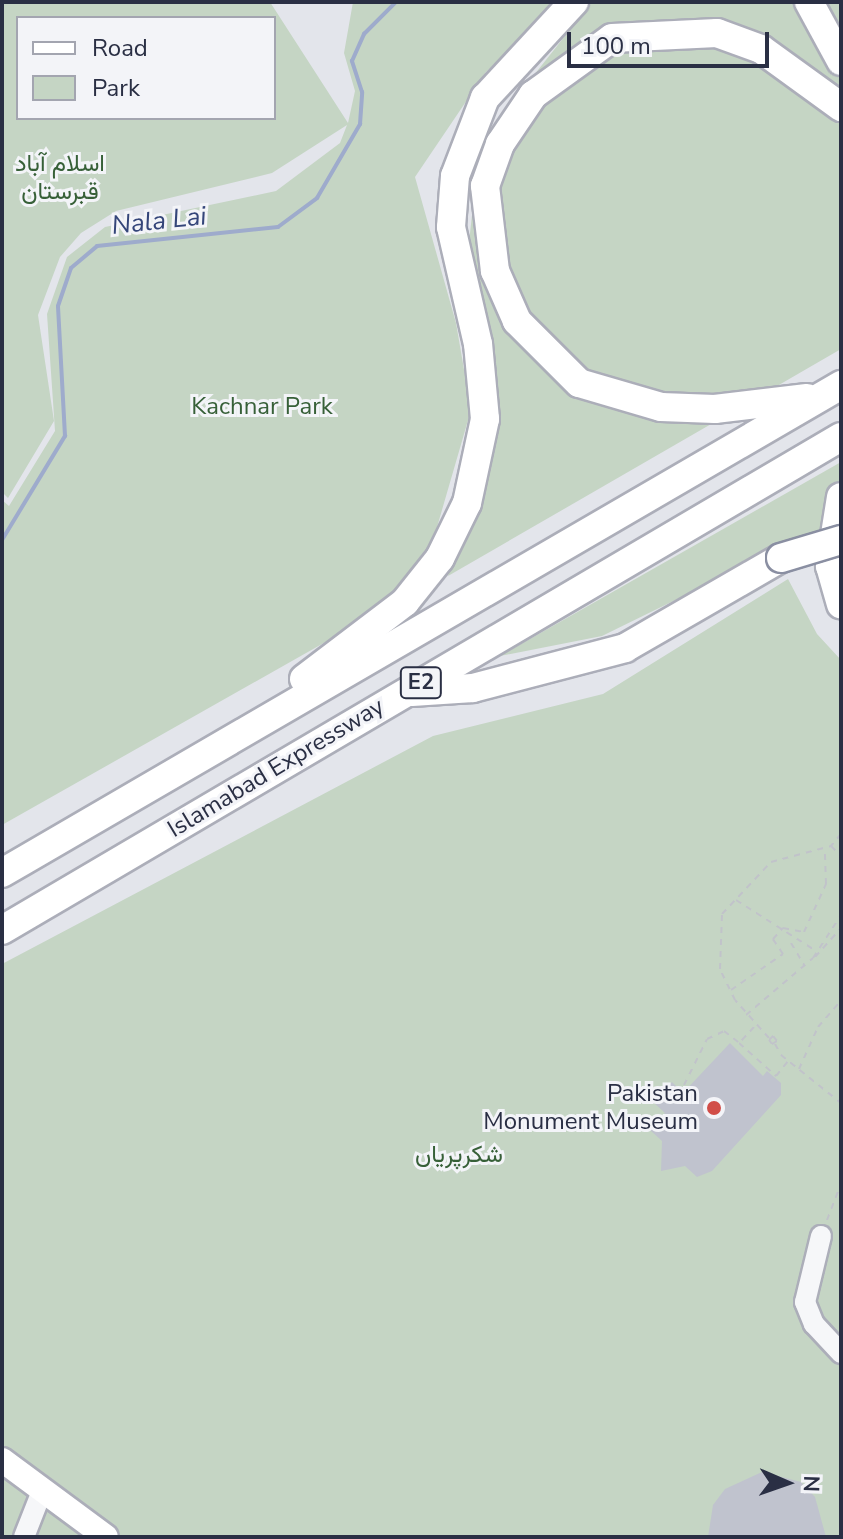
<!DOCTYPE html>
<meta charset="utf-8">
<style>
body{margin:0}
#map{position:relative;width:843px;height:1539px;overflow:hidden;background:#e3e5eb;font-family:"Nunito Sans",Vazirmatn,sans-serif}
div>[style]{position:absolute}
.green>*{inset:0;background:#c5d5c4}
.stream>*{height:4px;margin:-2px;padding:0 2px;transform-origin:2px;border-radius:2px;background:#9eabcc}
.building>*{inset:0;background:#c0c3ce}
.path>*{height:2px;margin-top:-1px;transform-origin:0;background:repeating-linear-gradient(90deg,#c1c3ca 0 6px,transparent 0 12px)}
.roads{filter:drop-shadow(2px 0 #acaeb9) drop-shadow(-2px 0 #acaeb9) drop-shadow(0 2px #acaeb9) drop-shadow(0 -2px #acaeb9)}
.minor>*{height:20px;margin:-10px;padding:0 10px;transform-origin:10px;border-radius:10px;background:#f6f7f9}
.major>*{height:24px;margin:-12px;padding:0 12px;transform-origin:12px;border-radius:12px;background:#fff}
.highway>*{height:28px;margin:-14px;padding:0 14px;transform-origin:14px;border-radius:14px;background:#fff}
.bridges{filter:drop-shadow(2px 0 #8a8fa2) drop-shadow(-2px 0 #8a8fa2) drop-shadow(0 2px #8a8fa2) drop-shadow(0 -2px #8a8fa2)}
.highway-bridge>*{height:28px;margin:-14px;padding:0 14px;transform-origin:14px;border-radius:14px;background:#fff}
.dots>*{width:22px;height:22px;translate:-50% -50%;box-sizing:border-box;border:4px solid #f3f4f8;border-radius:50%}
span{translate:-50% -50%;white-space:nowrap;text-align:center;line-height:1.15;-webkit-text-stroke:6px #f3f4f8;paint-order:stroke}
.shield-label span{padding:2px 6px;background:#f3f4f8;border:2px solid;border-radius:6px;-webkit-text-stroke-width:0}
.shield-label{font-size:22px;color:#2a2f44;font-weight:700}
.park-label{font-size:24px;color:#376038}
.street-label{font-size:24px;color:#2a2f44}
.poi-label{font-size:24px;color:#2a2f44}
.right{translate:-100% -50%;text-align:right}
.water-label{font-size:26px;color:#344579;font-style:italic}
.frame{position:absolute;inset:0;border:4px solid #2a2f44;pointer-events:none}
.legend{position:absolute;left:16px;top:16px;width:260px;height:104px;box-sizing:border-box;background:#f3f4f8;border:2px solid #a3a5b0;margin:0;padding:10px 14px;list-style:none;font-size:24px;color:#2a2f44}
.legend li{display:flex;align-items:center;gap:16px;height:40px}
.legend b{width:40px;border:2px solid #a3a5b0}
.north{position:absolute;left:747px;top:1443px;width:80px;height:80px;-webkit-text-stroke:6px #f3f4f8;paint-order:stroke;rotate:92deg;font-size:22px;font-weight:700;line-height:32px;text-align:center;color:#2a2f44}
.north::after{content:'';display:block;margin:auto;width:28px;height:36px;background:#2a2f44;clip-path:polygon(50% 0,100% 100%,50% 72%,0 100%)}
.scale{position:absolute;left:567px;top:32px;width:202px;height:36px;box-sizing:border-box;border:4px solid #2a2f44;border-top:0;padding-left:10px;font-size:24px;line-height:28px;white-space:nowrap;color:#2a2f44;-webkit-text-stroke:6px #f3f4f8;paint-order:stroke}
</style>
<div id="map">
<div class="green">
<div style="clip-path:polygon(evenodd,2px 2px,270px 2px,348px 123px,355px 91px,344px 53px,353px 2px,560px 2px,486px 72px,415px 177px,456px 323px,471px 410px,433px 541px,382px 610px,2px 825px,2px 500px,9px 506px,55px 431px,47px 314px,67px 257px,105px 227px,276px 191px,340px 143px,347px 125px,272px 173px,116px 211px,81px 233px,60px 257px,38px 315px,54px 421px,8px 498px,2px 492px,2px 2px,18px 18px,274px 18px,274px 118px,18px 118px,18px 18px)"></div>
<div style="clip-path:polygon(592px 2px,841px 2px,841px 349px,448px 576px,496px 420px,469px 242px,480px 143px)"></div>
<div style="clip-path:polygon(841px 462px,841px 530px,810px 534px,602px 636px,500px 656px)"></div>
<div style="clip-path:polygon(788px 579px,817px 634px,841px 660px,841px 1537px,2px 1537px,2px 964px,433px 736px,603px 694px)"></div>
</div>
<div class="stream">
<div style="left:2px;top:540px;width:122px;rotate:-58.8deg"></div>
<div style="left:65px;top:436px;width:130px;rotate:-93.1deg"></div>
<div style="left:58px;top:306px;width:40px;rotate:-71.1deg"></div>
<div style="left:71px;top:268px;width:34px;rotate:-40deg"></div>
<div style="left:97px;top:246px;width:182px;rotate:-6deg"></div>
<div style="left:278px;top:227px;width:49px;rotate:-36.6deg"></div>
<div style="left:317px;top:198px;width:86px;rotate:-59.8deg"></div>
<div style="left:360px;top:124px;width:32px;rotate:-86deg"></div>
<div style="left:362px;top:92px;width:33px;rotate:-108deg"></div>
<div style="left:352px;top:61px;width:30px;rotate:-66deg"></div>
<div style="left:364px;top:34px;width:45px;rotate:-45deg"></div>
</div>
<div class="building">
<div style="clip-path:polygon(730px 1043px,763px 1076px,767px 1071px,781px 1083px,781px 1095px,712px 1171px,697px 1177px,685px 1166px,661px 1171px,662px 1141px,650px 1130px,665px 1113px,653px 1102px,672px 1082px,683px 1093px)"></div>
<div style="clip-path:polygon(762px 1472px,801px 1482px,815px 1497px,826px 1537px,708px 1537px,713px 1505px,725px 1489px)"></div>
</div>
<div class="path">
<div style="left:841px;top:834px;width:16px;rotate:130deg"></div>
<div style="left:831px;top:846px;width:14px;rotate:45deg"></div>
<div style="left:736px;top:900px;width:91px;rotate:32.5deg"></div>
<div style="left:791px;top:943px;width:27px;rotate:59deg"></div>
<div style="left:815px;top:957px;width:39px;rotate:-48deg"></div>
<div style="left:731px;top:990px;width:63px;rotate:-34.7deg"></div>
<div style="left:783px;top:954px;width:18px;rotate:-124deg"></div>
<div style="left:773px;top:939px;width:15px;rotate:-48deg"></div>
<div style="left:783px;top:928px;width:21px;rotate:11deg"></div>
<div style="left:804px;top:932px;width:53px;rotate:-65.4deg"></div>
<div style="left:826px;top:884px;width:34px;rotate:-92deg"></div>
<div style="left:746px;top:1015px;width:88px;rotate:-40.4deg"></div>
<div style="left:813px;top:958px;width:51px;rotate:-56.9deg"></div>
<div style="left:754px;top:1027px;width:22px;rotate:133deg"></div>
<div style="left:739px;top:1043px;width:50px;rotate:41.7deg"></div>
<div style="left:776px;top:1076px;width:21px;rotate:-51deg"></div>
<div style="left:773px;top:1036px;width:6px;rotate:51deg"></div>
<div style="left:777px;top:1041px;width:6px;rotate:149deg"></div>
<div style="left:772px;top:1044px;width:5px;rotate:-127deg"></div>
<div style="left:769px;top:1040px;width:6px;rotate:-45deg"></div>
<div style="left:769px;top:1038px;width:51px;rotate:-131.8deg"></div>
<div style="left:735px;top:1000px;width:34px;rotate:-116deg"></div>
<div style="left:720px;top:969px;width:55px;rotate:-87.9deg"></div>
<div style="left:722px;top:914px;width:71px;rotate:-46.7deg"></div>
<div style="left:771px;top:862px;width:62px;rotate:-14.9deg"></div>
<div style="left:775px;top:1044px;width:13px;rotate:61deg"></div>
<div style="left:781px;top:1055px;width:77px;rotate:38.7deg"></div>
<div style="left:799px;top:1069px;width:46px;rotate:-65.7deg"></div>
<div style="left:818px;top:1027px;width:35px;rotate:-49deg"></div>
<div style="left:684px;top:1085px;width:51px;rotate:-63.4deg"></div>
<div style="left:707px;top:1039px;width:19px;rotate:-25deg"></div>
<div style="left:724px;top:1031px;width:18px;rotate:38deg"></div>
<div style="left:827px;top:1220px;width:39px;rotate:-69deg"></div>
</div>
<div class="roads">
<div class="minor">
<div style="left:821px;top:1236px;width:68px;rotate:103.6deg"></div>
<div style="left:805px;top:1302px;width:24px;rotate:68deg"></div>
<div style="left:814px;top:1324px;width:40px;rotate:47deg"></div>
<div style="left:24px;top:1537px;width:49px;rotate:-68.6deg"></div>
</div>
<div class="major">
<div style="left:2px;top:1460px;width:129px;rotate:36.5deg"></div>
</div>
<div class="highway">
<div style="left:809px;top:2px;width:67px;rotate:61.5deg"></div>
<div style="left:807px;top:398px;width:93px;rotate:173.2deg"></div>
<div style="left:715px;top:409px;width:54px;rotate:-177.9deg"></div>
<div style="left:661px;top:407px;width:85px;rotate:-163.7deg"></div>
<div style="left:579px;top:383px;width:88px;rotate:-135deg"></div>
<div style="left:517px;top:321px;width:55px;rotate:-113.7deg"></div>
<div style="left:495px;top:271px;width:86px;rotate:-96.7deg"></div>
<div style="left:485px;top:186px;width:45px;rotate:-70.3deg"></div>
<div style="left:500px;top:144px;width:59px;rotate:-56deg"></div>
<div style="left:533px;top:95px;width:97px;rotate:-35.8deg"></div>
<div style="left:612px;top:38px;width:105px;rotate:-2.7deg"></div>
<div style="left:717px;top:33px;width:47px;rotate:20deg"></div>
<div style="left:761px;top:49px;width:99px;rotate:35.9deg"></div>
<div style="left:841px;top:497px;width:70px;rotate:99.1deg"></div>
<div style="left:830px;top:566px;width:40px;rotate:74deg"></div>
<div style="left:304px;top:679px;width:127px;rotate:-37.3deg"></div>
<div style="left:405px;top:602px;width:56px;rotate:-51.5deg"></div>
<div style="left:440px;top:558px;width:61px;rotate:-63.9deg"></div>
<div style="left:467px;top:503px;width:86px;rotate:-77.9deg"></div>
<div style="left:485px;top:419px;width:75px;rotate:-95.3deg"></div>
<div style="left:478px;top:344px;width:120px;rotate:-103deg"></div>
<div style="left:451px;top:227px;width:51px;rotate:-85.5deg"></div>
<div style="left:455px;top:176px;width:84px;rotate:-69deg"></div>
<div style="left:485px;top:98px;width:131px;rotate:-47.2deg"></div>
<div style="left:412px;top:692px;width:61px;rotate:-3.8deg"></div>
<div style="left:473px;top:688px;width:157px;rotate:-14.7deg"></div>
<div style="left:625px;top:648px;width:180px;rotate:-30deg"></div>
<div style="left:2px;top:873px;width:971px;rotate:-30.18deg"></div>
<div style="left:2px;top:930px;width:973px;rotate:-30.44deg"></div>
</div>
</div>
<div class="bridges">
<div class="highway-bridge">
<div style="left:781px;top:558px;width:63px;rotate:-16.7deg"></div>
</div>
</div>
<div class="dots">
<div style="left:714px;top:1108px;background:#d14d48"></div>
</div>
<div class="shield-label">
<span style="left:421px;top:683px">E2</span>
</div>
<div class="park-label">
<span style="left:60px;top:178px">اسلام آباد<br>قبرستان</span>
<span style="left:262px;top:407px">Kachnar Park</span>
<span style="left:459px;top:1155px">شکرپریاں</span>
</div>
<div class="street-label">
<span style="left:276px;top:768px;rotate:-31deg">Islamabad Expressway</span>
</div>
<div class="poi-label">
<span class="right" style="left:698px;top:1108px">Pakistan<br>Monument Museum</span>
</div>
<div class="water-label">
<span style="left:159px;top:221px;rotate:-6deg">Nala Lai</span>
</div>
<div class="frame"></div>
<ul class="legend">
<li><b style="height:10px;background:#fff"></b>Road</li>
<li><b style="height:22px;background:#c5d5c4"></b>Park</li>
</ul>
<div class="north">N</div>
<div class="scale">100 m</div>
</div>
